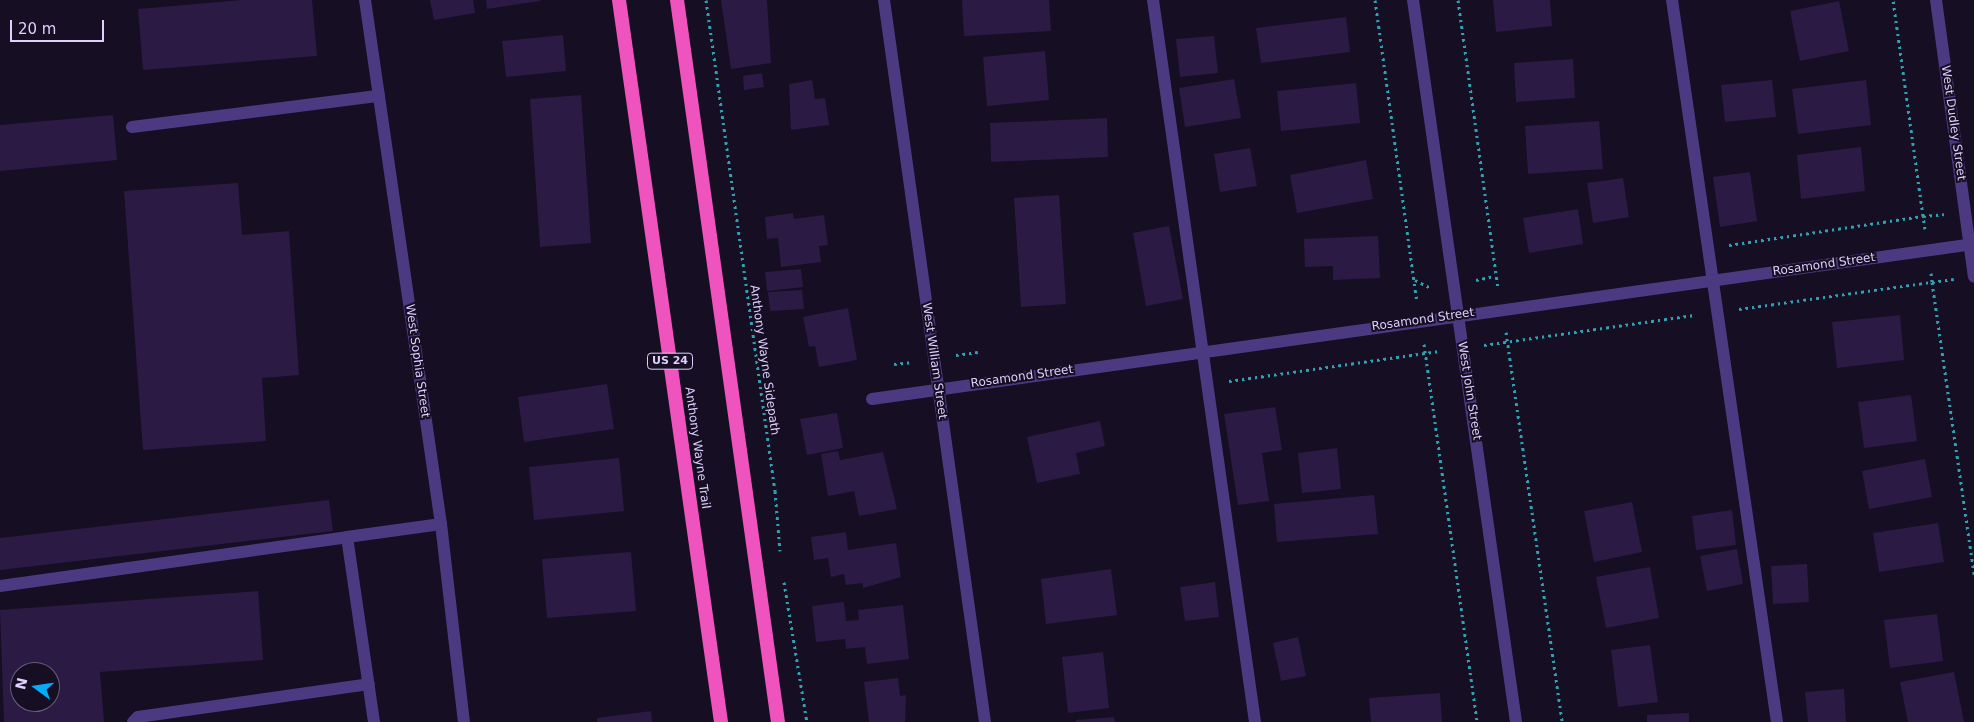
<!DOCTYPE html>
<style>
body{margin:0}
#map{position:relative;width:1974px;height:722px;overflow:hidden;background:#160e23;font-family:"DejaVu Sans",sans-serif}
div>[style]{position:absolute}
.building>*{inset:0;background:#2b1a44}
.path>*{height:3px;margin-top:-1.5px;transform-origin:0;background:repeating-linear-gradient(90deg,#30a0b3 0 2.5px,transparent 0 6.5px)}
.service>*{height:12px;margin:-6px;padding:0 6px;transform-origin:6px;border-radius:6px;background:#4b3a81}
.minor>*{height:12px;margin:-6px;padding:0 6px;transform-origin:6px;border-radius:6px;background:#4b3a81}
.trunk>*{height:14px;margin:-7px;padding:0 7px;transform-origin:7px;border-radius:7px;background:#ef53bd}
span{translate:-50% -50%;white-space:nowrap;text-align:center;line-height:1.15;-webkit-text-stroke:4px #160e23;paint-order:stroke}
.shield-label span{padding:1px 4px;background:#160e23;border:1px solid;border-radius:4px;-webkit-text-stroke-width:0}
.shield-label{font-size:11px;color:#dfd0fe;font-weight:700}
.street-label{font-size:12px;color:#dfd0fe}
.north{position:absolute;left:10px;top:662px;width:50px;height:50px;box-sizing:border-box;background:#160e23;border:1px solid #665c7b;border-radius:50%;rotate:284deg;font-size:14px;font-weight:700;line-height:20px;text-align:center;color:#dfd0fe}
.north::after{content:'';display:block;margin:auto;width:18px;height:22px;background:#03adf8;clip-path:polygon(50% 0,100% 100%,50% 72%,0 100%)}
.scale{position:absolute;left:10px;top:20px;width:94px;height:22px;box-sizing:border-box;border:2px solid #dfd0fe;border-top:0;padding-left:6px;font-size:15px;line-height:18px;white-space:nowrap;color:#dfd0fe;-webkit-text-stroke:4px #160e23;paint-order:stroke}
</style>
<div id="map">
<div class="building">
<div style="clip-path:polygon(242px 0,312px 0,317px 56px,143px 70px,138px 9px)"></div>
<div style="clip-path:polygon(430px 0,473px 0,475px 13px,434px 20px)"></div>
<div style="clip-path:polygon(486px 0,540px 0,540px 1px,487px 9px)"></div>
<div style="clip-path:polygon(721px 0,767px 0,771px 63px,731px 69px)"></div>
<div style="clip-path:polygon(962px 0,1049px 0,1051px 31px,964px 36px)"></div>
<div style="clip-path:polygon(1493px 0,1550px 0,1552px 26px,1496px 32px)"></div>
<div style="clip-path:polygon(1839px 1px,1849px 51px,1800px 61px,1790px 11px)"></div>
<div style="clip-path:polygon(1346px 17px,1350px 52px,1261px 63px,1256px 28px)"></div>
<div style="clip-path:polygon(563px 35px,566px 71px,506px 77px,502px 41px)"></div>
<div style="clip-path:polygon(1214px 36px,1218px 73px,1180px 77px,1176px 39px)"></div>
<div style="clip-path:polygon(1045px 51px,1049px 100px,987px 106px,983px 57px)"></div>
<div style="clip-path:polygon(1573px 59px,1575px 98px,1516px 102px,1514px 63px)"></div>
<div style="clip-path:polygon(762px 73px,764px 87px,744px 90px,743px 76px)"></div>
<div style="clip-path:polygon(1234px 79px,1241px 118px,1185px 127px,1179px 88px)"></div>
<div style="clip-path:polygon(812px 80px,815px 99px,825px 98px,829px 125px,791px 130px,789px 84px)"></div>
<div style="clip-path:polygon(1772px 80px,1776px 117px,1725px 122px,1721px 85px)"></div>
<div style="clip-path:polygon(1866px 80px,1871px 125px,1798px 134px,1792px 89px)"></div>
<div style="clip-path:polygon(1356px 83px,1360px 123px,1281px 131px,1277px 91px)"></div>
<div style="clip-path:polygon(581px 95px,591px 243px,540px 247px,530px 99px)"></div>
<div style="clip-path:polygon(113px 115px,117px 160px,0 171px,0 125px)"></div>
<div style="clip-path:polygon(1107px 118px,1108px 157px,991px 162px,990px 123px)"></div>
<div style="clip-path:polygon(1599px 121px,1603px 169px,1528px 174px,1525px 126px)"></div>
<div style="clip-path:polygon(1861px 147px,1865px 191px,1801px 199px,1797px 155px)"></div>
<div style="clip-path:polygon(1250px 148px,1257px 186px,1220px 192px,1214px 154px)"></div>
<div style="clip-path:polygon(1366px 160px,1373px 199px,1297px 213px,1290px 175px)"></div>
<div style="clip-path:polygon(1750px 172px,1757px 221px,1720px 227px,1713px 177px)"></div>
<div style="clip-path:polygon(1623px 178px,1629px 217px,1593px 223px,1587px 183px)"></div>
<div style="clip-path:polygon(238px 183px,242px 235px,289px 231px,299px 375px,262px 378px,266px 441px,143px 450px,124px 191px)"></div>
<div style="clip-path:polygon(1059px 195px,1066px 304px,1021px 307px,1014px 198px)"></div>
<div style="clip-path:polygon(1578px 209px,1583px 244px,1529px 253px,1523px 218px)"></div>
<div style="clip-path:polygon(793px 213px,794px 219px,824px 215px,828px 245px,819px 246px,821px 262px,781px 267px,778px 238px,767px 239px,765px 217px)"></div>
<div style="clip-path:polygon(1169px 226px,1183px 299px,1146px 306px,1133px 233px)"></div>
<div style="clip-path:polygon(1378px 236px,1380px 278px,1333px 280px,1333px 266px,1305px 267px,1304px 239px)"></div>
<div style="clip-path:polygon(801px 269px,803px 287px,767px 291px,765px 272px)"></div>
<div style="clip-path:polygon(802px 290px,804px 309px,770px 311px,768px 292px)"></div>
<div style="clip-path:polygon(848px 308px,857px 360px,819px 367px,815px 346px,809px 347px,803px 317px)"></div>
<div style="clip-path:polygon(1900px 315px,1904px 360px,1837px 368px,1832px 322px)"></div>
<div style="clip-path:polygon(607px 384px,614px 429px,524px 442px,518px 397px)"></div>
<div style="clip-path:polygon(1911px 395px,1917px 441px,1864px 448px,1858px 402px)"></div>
<div style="clip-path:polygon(1275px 407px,1282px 450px,1262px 453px,1269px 501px,1238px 505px,1224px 414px)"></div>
<div style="clip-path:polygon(837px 413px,843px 448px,807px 455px,800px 419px)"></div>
<div style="clip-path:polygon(1100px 421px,1105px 446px,1076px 453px,1080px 474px,1037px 483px,1027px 437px)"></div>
<div style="clip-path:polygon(1337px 448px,1341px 489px,1302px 493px,1298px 453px)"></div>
<div style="clip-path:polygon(838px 451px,840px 460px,883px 452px,897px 509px,859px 516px,854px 491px,828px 496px,821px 454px)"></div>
<div style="clip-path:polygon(619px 458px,624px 511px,534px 520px,529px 467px)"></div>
<div style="clip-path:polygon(1925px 459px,1932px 497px,1869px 509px,1862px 471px)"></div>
<div style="clip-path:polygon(1374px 495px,1378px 534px,1277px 542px,1274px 504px)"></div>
<div style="clip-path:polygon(329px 500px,333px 531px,0 570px,0 538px)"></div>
<div style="clip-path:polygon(1632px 502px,1642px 552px,1594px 562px,1584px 511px)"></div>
<div style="clip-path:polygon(1732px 510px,1736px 545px,1696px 550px,1692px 516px)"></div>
<div style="clip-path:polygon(1938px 523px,1944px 562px,1879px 572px,1873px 533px)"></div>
<div style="clip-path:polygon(846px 532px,848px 550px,896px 543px,901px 577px,863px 588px,863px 583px,846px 585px,844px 574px,831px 577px,828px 558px,814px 560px,811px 537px)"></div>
<div style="clip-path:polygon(1737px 549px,1743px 584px,1707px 591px,1700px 556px)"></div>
<div style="clip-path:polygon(631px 552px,636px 611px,547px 618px,542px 559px)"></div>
<div style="clip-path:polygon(1807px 564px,1809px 602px,1773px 604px,1771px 566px)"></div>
<div style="clip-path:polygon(1650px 567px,1659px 618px,1606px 628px,1596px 577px)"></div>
<div style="clip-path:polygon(1111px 569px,1117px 615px,1046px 624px,1041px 579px)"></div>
<div style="clip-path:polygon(1215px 582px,1219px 617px,1185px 621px,1180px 587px)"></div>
<div style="clip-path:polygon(evenodd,258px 591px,263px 660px,100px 672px,104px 722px,4px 722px,0 610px,258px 591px,20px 672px,50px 672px,50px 702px,20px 702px,20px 672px)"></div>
<div style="clip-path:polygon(844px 602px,846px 621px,859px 620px,858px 610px,903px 605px,909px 659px,867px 664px,865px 647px,846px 649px,845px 639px,816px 642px,812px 606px)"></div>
<div style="clip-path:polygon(1937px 614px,1943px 661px,1890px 668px,1884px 620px)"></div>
<div style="clip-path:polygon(1298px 637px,1306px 676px,1281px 681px,1273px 643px)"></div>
<div style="clip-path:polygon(1650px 645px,1658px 702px,1618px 707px,1611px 650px)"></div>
<div style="clip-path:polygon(1103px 652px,1109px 708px,1068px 713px,1062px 657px)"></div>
<div style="clip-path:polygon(1954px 672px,1964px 722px,1908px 722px,1900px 682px)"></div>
<div style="clip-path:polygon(898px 678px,900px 696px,906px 695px,905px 722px,869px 722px,864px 682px)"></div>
<div style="clip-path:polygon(1844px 689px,1846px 722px,1808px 722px,1805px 692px)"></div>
<div style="clip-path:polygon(1440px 693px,1442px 722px,1371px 722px,1369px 698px)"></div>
<div style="clip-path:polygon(651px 711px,652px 722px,597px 722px,597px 718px)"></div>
<div style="clip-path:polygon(1689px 713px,1689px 722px,1647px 722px,1647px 715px)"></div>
<div style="clip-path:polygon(1114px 717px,1115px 722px,1076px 722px,1076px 720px)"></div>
</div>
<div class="path">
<div style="left:706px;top:0;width:496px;rotate:82deg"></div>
<div style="left:775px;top:491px;width:60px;rotate:85.2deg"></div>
<div style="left:1375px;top:0;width:304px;rotate:82.1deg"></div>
<div style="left:1458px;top:0;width:292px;rotate:82.1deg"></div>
<div style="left:1925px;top:229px;width:13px;rotate:-99deg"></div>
<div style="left:1923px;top:216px;width:21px;rotate:-5deg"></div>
<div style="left:1729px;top:245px;width:196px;rotate:-8.5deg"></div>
<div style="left:1923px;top:216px;width:218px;rotate:-97.9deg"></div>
<div style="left:1931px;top:273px;width:9px;rotate:84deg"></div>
<div style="left:1932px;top:282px;width:22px;rotate:-8deg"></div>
<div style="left:1415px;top:280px;width:18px;rotate:27deg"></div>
<div style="left:1476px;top:280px;width:19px;rotate:-12deg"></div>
<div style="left:1739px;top:309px;width:195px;rotate:-8deg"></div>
<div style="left:1932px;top:282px;width:296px;rotate:81.8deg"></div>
<div style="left:1506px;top:332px;width:394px;rotate:81.8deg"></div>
<div style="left:1424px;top:344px;width:382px;rotate:82deg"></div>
<div style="left:1484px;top:345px;width:214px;rotate:-8.1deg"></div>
<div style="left:956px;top:355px;width:22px;rotate:-8deg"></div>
<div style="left:894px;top:364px;width:19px;rotate:-6deg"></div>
<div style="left:1229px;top:381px;width:214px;rotate:-8.1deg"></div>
<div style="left:784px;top:582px;width:142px;rotate:80.7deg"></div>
</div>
<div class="service">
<div style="left:1153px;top:0;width:729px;rotate:81.96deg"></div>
<div style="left:1672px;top:0;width:730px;rotate:81.73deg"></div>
<div style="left:132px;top:127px;width:249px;rotate:-7.2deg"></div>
<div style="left:0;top:586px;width:350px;rotate:-8deg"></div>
<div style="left:133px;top:722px;width:7px;rotate:-45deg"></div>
<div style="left:138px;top:717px;width:233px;rotate:-8.1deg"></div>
<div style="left:374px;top:722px;width:187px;rotate:-98.3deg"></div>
<div style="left:347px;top:537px;width:95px;rotate:-7.9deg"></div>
</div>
<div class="minor">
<div style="left:365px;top:0;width:529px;rotate:81.75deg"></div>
<div style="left:441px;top:524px;width:199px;rotate:83.4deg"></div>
<div style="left:884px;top:0;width:729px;rotate:82.04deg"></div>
<div style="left:1413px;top:0;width:729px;rotate:81.88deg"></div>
<div style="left:1936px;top:0;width:279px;rotate:82.2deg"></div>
<div style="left:872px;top:399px;width:1113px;rotate:-8.01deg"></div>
</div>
<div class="trunk">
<div style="left:619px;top:0;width:729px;rotate:81.96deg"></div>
<div style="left:677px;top:0;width:729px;rotate:82.04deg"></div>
</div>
<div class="shield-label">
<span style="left:670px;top:361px">US 24</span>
</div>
<div class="street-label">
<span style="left:1953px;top:123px;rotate:82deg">West Dudley Street</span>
<span style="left:1824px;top:265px;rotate:-8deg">Rosamond Street</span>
<span style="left:1423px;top:320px;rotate:-8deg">Rosamond Street</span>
<span style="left:764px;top:360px;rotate:82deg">Anthony Wayne Sidepath</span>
<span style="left:417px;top:361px;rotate:82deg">West Sophia Street</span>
<span style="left:934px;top:361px;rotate:82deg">West William Street</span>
<span style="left:1022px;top:377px;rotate:-8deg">Rosamond Street</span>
<span style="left:1469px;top:391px;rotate:81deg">West John Street</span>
<span style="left:697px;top:448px;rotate:82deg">Anthony Wayne Trail</span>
</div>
<div class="north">N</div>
<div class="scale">20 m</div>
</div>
